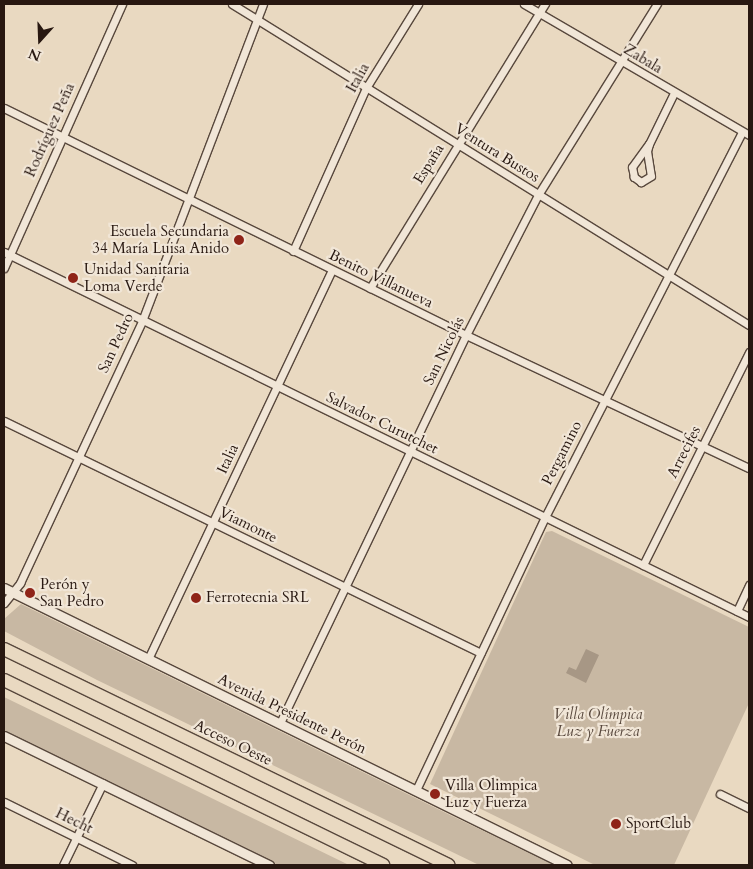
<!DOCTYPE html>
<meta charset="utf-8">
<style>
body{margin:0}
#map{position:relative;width:753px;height:869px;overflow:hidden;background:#e9d9c1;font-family:Cardo,serif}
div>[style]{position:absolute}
.green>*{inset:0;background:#c8b8a3}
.water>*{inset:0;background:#a79785}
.roads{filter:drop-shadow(1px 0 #58483d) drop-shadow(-1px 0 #58483d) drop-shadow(0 1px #58483d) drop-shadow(0 -1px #58483d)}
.minor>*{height:7px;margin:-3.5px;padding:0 3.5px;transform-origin:3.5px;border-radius:3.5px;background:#f1e6d7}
.tertiary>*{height:9px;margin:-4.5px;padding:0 4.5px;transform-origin:4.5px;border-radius:4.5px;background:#f1e6d7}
.motorway>*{height:12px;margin:-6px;padding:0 6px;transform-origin:6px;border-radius:6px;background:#e9d9c1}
.dots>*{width:14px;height:14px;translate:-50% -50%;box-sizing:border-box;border:2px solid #f1e6d7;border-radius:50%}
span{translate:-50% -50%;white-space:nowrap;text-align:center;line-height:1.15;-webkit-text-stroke:4.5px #f1e6d7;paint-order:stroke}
.street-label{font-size:15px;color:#281811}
.poi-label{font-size:15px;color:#281811}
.right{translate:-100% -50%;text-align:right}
.left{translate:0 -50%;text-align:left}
.park-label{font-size:15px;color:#58483d;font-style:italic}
.frame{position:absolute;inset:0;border:5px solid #281811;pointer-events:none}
.north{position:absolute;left:15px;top:15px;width:50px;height:50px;-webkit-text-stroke:4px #f1e6d7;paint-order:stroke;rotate:200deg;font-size:14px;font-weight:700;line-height:20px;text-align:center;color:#281811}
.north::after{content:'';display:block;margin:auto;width:18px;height:22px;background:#281811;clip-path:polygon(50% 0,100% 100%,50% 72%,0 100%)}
</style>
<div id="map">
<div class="green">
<div style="clip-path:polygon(552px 531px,749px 627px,749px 703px,674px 865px,595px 865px,430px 784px,546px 532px)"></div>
<div style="clip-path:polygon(21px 604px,450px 815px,554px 865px,479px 865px,97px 680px,4px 631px,4px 619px)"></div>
<div style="clip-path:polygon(4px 697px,349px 865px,278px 865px,100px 779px,4px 731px)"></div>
</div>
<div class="water">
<div style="clip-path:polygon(586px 649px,599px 655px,586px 683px,566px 673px,569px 667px,576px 670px)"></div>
</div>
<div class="roads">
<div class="minor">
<div style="left:232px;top:4px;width:609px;rotate:31.84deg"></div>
<div style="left:524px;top:4px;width:260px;rotate:30.2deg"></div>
<div style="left:4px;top:108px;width:515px;rotate:26.17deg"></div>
<div style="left:466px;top:335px;width:313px;rotate:25.2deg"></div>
<div style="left:649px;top:144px;width:7px;rotate:106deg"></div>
<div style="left:647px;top:151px;width:25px;rotate:81deg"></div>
<div style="left:651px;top:176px;width:12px;rotate:149deg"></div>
<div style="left:641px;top:182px;width:9px;rotate:-144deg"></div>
<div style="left:634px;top:177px;width:10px;rotate:-101deg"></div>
<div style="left:632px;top:167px;width:29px;rotate:-54deg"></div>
<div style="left:649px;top:144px;width:57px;rotate:-63.9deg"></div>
<div style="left:293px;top:251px;width:179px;rotate:-65.9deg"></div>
<div style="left:366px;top:88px;width:99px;rotate:-58.2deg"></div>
<div style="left:4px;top:252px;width:830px;rotate:26.1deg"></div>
<div style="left:4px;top:268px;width:289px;rotate:-65.9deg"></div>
<div style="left:370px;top:288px;width:334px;rotate:-58.4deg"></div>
<div style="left:4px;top:421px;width:530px;rotate:25.94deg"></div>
<div style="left:643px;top:565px;width:238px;rotate:-63.5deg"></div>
<div style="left:4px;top:603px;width:26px;rotate:-51deg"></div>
<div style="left:20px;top:583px;width:289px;rotate:-65deg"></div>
<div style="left:142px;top:321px;width:339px;rotate:-69.1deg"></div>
<div style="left:737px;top:611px;width:29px;rotate:-65deg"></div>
<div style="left:148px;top:659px;width:430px;rotate:-64.7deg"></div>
<div style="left:280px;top:723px;width:430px;rotate:-64.4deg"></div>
<div style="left:466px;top:335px;width:157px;rotate:-62.8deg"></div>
<div style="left:538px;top:195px;width:225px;rotate:-58.1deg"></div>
<div style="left:416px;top:790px;width:302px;rotate:-64.7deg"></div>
<div style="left:545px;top:517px;width:432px;rotate:-62.9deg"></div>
<div style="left:720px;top:794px;width:32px;rotate:26deg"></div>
<div style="left:4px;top:802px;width:143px;rotate:26.2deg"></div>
<div style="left:63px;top:865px;width:91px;rotate:-64deg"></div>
</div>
<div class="tertiary">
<div style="left:4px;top:588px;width:627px;rotate:26.2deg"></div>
<div style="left:4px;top:736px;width:295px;rotate:26deg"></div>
</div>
<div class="motorway">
<div style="left:4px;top:649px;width:494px;rotate:25.9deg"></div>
<div style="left:4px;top:680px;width:422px;rotate:26deg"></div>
</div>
</div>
<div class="dots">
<div style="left:239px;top:240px;background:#8f2418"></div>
<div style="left:73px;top:278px;background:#8f2418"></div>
<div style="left:30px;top:593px;background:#8f2418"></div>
<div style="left:196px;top:598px;background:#8f2418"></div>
<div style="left:435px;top:794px;background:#8f2418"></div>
<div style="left:616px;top:824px;background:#8f2418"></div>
</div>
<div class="street-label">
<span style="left:643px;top:59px;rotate:31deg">Zabala</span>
<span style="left:358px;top:78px;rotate:-61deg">Italia</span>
<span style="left:50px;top:130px;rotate:-66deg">Rodríguez Peña</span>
<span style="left:497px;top:153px;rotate:32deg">Ventura Bustos</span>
<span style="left:429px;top:164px;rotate:-58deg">España</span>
<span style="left:381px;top:279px;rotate:26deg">Benito Villanueva</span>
<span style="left:116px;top:343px;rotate:-65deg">San Pedro</span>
<span style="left:444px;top:351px;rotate:-64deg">San Nicolás</span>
<span style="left:382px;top:423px;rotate:26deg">Salvador Curutchet</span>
<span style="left:684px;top:452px;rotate:-63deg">Arrecifes</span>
<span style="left:562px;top:453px;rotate:-63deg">Pergamino</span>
<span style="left:228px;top:459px;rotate:-65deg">Italia</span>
<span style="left:248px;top:525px;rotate:26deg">Viamonte</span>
<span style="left:292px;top:714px;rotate:26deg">Avenida Presidente Perón</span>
<span style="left:233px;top:743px;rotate:26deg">Acceso Oeste</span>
<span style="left:74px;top:821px;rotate:26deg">Hecht</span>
</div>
<div class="poi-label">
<span class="right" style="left:229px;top:240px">Escuela Secundaria<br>34 María Luisa Anido</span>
<span class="left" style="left:84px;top:278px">Unidad Sanitaria<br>Loma Verde</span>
<span class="left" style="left:40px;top:593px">Perón y<br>San Pedro</span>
<span class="left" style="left:206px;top:598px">Ferrotecnia SRL</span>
<span class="left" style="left:445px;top:794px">Villa Olimpica<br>Luz y Fuerza</span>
<span class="left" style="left:626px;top:824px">SportClub</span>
</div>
<div class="park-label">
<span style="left:598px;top:723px">Villa Olímpica<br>Luz y Fuerza</span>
</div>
<div class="frame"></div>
<div class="north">N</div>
</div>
